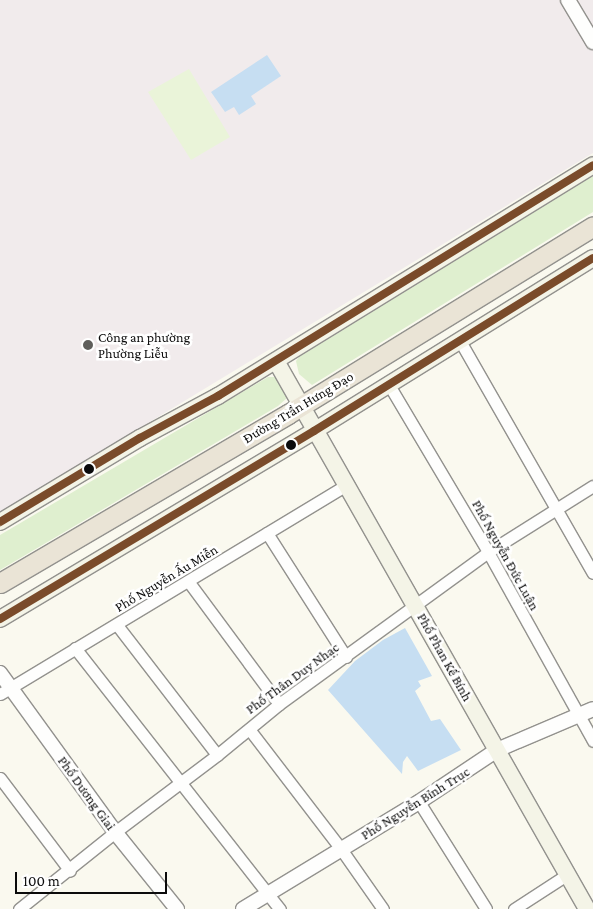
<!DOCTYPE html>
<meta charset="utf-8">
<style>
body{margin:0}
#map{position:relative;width:593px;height:909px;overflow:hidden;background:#faf9ef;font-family:"Crimson Pro",serif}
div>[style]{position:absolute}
.industrial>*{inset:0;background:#f1ebec}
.green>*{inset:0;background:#dfefcf}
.pitch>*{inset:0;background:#eaf4d9}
.water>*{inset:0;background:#c6def2}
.roads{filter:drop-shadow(1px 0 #93928e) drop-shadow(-1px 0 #93928e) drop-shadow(0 1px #93928e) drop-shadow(0 -1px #93928e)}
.minor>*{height:11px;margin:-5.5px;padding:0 5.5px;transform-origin:5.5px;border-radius:5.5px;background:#fefefd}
.tertiary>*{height:14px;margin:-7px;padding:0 7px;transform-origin:7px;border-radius:7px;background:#fefefd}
.secondary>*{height:16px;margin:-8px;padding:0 8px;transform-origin:8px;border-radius:8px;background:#f4f4e7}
.trunk>*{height:19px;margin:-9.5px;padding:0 9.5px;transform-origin:9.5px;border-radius:9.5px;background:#eae4d6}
.bus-1>*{height:8px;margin:-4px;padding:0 4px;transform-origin:4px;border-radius:4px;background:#7a4b2a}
.dots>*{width:14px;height:14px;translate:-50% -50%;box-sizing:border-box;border:2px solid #fff;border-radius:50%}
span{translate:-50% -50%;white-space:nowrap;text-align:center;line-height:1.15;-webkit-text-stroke:5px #fff;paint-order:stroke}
.poi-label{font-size:14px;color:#0b0b0b}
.left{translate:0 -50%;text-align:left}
.street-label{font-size:14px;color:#0b0b0b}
.scale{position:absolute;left:15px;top:872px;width:152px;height:22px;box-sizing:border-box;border:2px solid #0b0b0b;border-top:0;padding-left:6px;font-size:15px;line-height:18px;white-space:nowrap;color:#0b0b0b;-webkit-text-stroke:4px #fff;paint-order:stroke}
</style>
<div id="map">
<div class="industrial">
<div style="clip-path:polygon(0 0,593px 0,593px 153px,0 513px)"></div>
</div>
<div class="green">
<div style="clip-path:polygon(593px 176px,593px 212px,312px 385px,299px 374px,296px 361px,299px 357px)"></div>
<div style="clip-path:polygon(268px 377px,275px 377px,279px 381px,287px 398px,278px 406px,0 570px,0 535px)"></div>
</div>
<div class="pitch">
<div style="clip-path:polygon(189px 69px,230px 137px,191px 160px,148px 92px)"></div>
</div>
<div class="water">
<div style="clip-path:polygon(267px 55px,281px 76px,251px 96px,256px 104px,239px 115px,234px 107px,225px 112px,211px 92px)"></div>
<div style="clip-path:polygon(405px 628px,432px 676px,418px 681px,421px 686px,415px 691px,431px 721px,440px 719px,461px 750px,418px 771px,407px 756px,403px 762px,402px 774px,328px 690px,355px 661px,383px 640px)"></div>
</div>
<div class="roads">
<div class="minor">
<div style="left:460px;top:341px;width:267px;rotate:60.2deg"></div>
<div style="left:389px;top:385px;width:194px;rotate:59.3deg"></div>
<div style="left:488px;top:552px;width:216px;rotate:60.9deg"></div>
<div style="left:267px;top:533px;width:147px;rotate:57.5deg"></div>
<div style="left:188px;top:581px;width:153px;rotate:53.5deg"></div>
<div style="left:117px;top:625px;width:164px;rotate:52.4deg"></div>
<div style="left:75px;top:648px;width:332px;rotate:51.9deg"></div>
<div style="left:0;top:694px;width:404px;rotate:-31.1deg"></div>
<div style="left:249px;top:729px;width:151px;rotate:52.5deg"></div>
<div style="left:341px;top:849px;width:73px;rotate:55deg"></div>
<div style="left:0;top:778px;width:116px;rotate:53deg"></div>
<div style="left:419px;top:802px;width:126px;rotate:57.9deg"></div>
<div style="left:19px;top:909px;width:123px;rotate:-38.7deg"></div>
<div style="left:115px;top:832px;width:128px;rotate:-37deg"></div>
<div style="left:217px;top:755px;width:80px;rotate:-39.4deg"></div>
<div style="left:279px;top:704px;width:258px;rotate:-36deg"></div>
<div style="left:488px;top:552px;width:124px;rotate:-32.2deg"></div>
<div style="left:514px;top:909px;width:64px;rotate:-32.9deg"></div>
</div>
<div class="tertiary">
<div style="left:568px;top:0;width:49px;rotate:59.2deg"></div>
<div style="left:0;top:673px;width:196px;rotate:54.1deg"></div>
<div style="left:115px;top:832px;width:99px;rotate:51.2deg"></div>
<div style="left:243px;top:909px;width:206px;rotate:-31.3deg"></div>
<div style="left:419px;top:802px;width:94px;rotate:-33.7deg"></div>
<div style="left:497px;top:750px;width:104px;rotate:-23.1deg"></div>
</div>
<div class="secondary">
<div style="left:276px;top:361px;width:630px;rotate:60.42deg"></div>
<div style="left:0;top:522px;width:163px;rotate:-31deg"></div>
<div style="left:140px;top:438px;width:89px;rotate:-28.3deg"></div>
<div style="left:218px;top:396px;width:440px;rotate:-31.6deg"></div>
<div style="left:0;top:619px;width:366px;rotate:-30.9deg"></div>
<div style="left:314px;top:431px;width:328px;rotate:-31.8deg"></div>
</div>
<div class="trunk">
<div style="left:0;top:583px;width:334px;rotate:-30.4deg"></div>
<div style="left:288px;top:414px;width:358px;rotate:-31.6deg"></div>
</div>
</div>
<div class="bus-1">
<div style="left:0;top:522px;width:163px;rotate:-31deg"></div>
<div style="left:140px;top:438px;width:89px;rotate:-28.3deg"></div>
<div style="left:218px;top:396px;width:440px;rotate:-31.6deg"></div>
<div style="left:0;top:619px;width:366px;rotate:-30.9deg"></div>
<div style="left:314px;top:431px;width:328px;rotate:-31.8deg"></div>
</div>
<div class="dots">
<div style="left:88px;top:345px;background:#5f5e5b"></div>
<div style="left:291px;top:445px;background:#0b0b0b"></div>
<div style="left:89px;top:469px;background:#0b0b0b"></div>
</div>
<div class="poi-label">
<span class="left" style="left:98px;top:345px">Công an phường<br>Phường Liễu</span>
</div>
<div class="street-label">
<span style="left:298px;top:407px;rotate:-31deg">Đường Trần Hưng Đạo</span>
<span style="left:506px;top:555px;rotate:61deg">Phố Nguyễn Đức Luận</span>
<span style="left:166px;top:578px;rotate:-31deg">Phố Nguyễn Ấu Miễn</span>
<span style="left:445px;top:657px;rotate:61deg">Phố Phan Kế Bính</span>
<span style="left:292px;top:678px;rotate:-36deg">Phố Thân Duy Nhạc</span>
<span style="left:87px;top:793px;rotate:54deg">Phố Dương Giai</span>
<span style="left:415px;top:803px;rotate:-32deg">Phố Nguyễn Bỉnh Trục</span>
</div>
<div class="scale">100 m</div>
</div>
